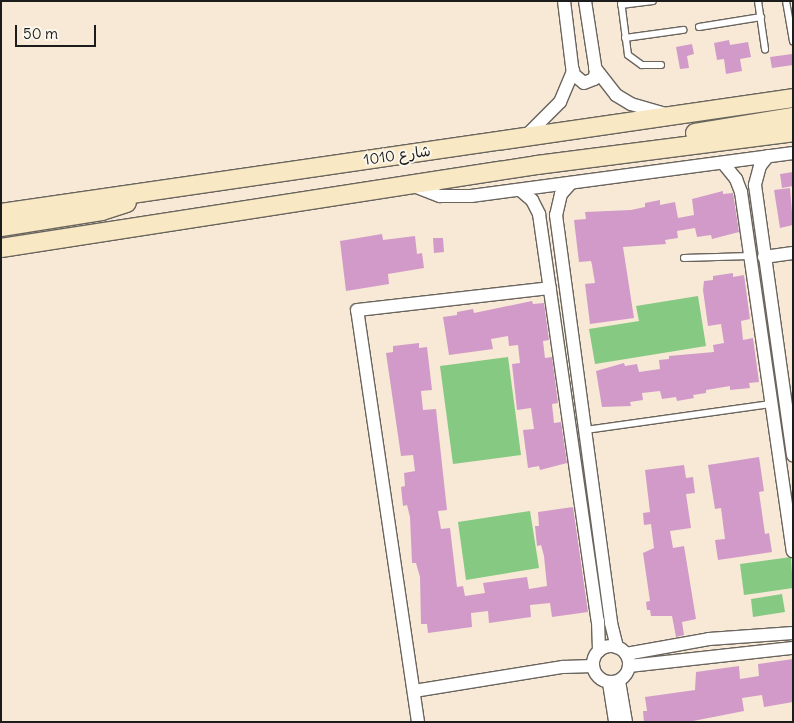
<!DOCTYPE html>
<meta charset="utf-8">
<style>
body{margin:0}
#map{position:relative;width:794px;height:723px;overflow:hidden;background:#f7e9d6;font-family:Delius,"Playpen Sans Arabic",sans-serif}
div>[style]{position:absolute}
.green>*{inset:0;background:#85c982}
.building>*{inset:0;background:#d29ac9}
.roads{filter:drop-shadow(1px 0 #69645d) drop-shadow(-1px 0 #69645d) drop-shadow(0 1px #69645d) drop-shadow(0 -1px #69645d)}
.lane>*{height:6px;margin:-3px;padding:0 3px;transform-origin:3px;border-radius:3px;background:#fff}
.street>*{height:12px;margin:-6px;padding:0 6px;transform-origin:6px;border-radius:6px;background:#fff}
.street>.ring{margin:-6px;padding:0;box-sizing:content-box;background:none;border:12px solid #fff;border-radius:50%}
.secondary>*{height:18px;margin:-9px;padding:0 9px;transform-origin:9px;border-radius:9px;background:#f8e8c3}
span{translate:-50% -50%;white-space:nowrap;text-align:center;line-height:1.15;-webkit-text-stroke:4px #fbf7ec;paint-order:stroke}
.street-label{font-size:15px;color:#1c1c1c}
.frame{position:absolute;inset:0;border:2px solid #1c1c1c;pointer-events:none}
.scale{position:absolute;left:15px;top:25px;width:81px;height:22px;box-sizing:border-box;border:2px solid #1c1c1c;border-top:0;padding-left:6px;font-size:15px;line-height:18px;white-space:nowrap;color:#1c1c1c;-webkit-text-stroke:4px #fbf7ec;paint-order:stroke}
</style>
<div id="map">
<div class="green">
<div style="clip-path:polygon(698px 296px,706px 346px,595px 364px,589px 329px,639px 321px,636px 306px)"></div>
<div style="clip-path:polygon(508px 357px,521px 455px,453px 464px,440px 366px)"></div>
<div style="clip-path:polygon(530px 511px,539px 568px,466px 580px,458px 522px)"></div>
<div style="clip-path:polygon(791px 557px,793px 588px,744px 595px,740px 564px)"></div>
<div style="clip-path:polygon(782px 594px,785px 612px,753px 617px,751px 599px)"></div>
</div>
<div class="building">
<div style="clip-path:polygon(729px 40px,730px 45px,748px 42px,751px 57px,740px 59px,742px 71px,726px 74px,724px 59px,717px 60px,714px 43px)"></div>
<div style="clip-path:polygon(692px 44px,694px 54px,687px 56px,689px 68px,680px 69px,676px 47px)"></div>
<div style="clip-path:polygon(792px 54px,793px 65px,772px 68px,770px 57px)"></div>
<div style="clip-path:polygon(793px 172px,793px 186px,782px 188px,780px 174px)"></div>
<div style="clip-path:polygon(790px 188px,793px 225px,780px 228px,774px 190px)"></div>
<div style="clip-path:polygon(723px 191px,723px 194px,733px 193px,739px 232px,712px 239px,711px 235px,697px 237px,695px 228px,677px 231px,678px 238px,665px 240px,666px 244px,623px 247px,634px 318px,590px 324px,585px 284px,595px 283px,592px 265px,591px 261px,579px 262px,574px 220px,586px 219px,585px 212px,631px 210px,645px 207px,645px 203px,660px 200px,660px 205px,675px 202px,678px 218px,694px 215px,692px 199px)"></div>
<div style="clip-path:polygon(382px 234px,383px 240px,415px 236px,417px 254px,422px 253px,424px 268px,388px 274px,389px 284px,346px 291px,340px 241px)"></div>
<div style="clip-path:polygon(433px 238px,443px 238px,444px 252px,434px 253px)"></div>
<div style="clip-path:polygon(733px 273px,733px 277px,744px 275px,750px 319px,741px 321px,743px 340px,753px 338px,759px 382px,749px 383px,750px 388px,730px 390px,730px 386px,706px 390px,706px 393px,693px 395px,694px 398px,677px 401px,676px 397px,662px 399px,660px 391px,642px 393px,643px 400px,630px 402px,631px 406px,602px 407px,596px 371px,624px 363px,625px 366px,637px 364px,639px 372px,660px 369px,659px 360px,669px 359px,669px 356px,714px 352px,713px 345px,724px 343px,721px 324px,708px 326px,703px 290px,704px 281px,713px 280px,713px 276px)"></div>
<div style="clip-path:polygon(532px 301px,533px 304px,544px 303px,549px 340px,543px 341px,545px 358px,552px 357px,558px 403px,552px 404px,554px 423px,561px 422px,567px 463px,540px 470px,539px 466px,528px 468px,523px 430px,534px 429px,531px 408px,517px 410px,512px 364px,520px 363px,518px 345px,509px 346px,508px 336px,491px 339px,493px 349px,449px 355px,443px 317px,457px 315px,457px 312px,473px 309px,474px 313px)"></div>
<div style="clip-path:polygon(419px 343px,419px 348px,427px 347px,432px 390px,421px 391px,423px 410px,436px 409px,447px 510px,438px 511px,441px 529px,450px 528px,457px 587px,463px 586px,465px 596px,485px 593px,483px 583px,527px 577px,529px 589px,547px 586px,544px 556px,541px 545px,537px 546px,535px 526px,539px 526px,538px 512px,573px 507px,588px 612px,552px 617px,550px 603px,530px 605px,531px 617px,489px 623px,488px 611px,471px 613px,472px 627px,428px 633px,427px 624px,421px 624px,420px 577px,416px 563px,412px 563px,410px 517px,407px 505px,403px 506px,401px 487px,405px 486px,404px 473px,415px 471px,413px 455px,401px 456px,386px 353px,393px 352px,393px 346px)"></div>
<div style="clip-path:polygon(759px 457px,764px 491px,759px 492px,765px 534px,769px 533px,772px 552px,718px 560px,715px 540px,725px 539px,721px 508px,715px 509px,708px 465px)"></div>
<div style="clip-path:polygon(684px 465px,686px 478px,693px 477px,695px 493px,686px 494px,691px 528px,670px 531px,673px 548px,684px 546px,696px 619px,682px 622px,684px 635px,676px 637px,672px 616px,651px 616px,650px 610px,647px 610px,646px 602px,650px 601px,643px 553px,654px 548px,651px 524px,644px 525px,643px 513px,650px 512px,645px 470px)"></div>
<div style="clip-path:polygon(793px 659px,793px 702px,764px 707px,762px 695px,742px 698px,744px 711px,688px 722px,644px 722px,643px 711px,647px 711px,645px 697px,695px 690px,696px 672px,739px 666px,740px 679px,759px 676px,758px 664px)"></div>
</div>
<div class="roads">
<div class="lane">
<div style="left:621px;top:1px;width:54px;rotate:82.6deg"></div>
<div style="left:628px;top:55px;width:17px;rotate:36deg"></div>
<div style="left:642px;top:65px;width:19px"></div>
<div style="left:758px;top:1px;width:49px;rotate:81.7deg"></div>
<div style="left:786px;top:1px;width:41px;rotate:80.1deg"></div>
<div style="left:621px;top:5px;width:32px;rotate:-7deg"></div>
<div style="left:699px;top:27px;width:63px;rotate:-9.2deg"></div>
<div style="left:625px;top:38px;width:59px;rotate:-7.9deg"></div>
<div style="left:684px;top:258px;width:66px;rotate:-1.7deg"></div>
<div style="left:585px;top:430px;width:188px;rotate:-8deg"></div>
</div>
<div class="street">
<div style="left:564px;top:1px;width:74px;rotate:83deg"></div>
<div style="left:573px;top:74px;width:14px;rotate:39deg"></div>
<div style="left:584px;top:83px;width:11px;rotate:-22deg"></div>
<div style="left:594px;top:79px;width:7px;rotate:-74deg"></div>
<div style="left:596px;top:72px;width:72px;rotate:-98.8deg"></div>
<div style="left:595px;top:68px;width:34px;rotate:52deg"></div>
<div style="left:616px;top:95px;width:17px;rotate:31deg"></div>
<div style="left:631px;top:104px;width:35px;rotate:16deg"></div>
<div style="left:527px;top:135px;width:47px;rotate:-45deg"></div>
<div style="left:560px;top:102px;width:34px;rotate:-67deg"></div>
<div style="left:768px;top:156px;width:13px;rotate:129deg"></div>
<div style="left:760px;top:166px;width:20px;rotate:105deg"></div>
<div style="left:755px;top:185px;width:273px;rotate:82deg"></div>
<div style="left:723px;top:163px;width:21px;rotate:51deg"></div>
<div style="left:736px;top:179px;width:14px;rotate:69deg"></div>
<div style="left:741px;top:192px;width:363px;rotate:81.8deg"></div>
<div style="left:571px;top:183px;width:15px;rotate:132deg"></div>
<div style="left:561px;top:194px;width:22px;rotate:103deg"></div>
<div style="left:556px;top:215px;width:412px;rotate:82.3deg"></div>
<div style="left:611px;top:623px;width:25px;rotate:76deg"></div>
<div style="left:411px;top:185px;width:31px;rotate:21deg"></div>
<div style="left:440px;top:196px;width:31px"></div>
<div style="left:471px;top:196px;width:325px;rotate:-7.6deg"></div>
<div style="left:520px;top:190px;width:16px;rotate:40deg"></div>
<div style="left:532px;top:200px;width:16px;rotate:63deg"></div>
<div style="left:539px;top:214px;width:411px;rotate:81.8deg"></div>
<div style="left:598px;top:621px;width:30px;rotate:88deg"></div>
<div style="left:764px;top:257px;width:29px;rotate:-8deg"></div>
<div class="ring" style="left:593px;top:646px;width:24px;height:24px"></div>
<div style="left:626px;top:654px;width:84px;rotate:-10.2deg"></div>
<div style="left:709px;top:639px;width:84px;rotate:-4.1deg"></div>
<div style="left:629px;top:666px;width:165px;rotate:-6.3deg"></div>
<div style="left:619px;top:681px;width:42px;rotate:80.3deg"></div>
<div style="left:609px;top:683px;width:39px;rotate:81deg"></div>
<div style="left:414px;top:691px;width:151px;rotate:-9.2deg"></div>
<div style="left:563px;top:667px;width:30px;rotate:-2deg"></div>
<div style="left:418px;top:722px;width:416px;rotate:-98.4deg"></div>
<div style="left:357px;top:310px;width:194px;rotate:-6.5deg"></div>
</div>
<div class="secondary">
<div style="left:695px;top:133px;width:99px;rotate:-9.3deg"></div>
<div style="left:1px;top:213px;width:800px;rotate:-8.26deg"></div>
<div style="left:1px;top:227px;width:102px;rotate:-9deg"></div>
<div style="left:102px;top:211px;width:26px;rotate:-18deg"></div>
<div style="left:1px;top:248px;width:542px;rotate:-8.8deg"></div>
<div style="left:537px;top:165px;width:258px;rotate:-7.3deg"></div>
</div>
</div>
<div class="street-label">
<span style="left:397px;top:155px;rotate:-8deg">شارع 1010</span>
</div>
<div class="frame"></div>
<div class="scale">50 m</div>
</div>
